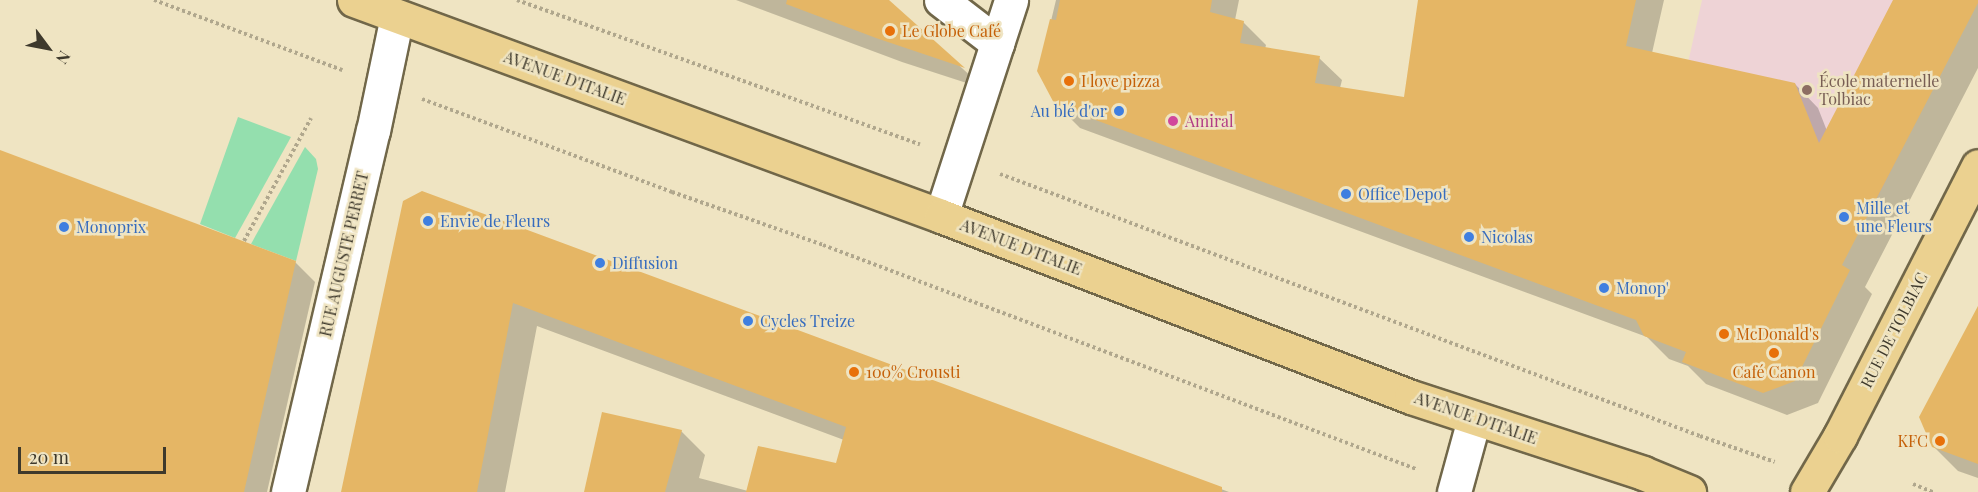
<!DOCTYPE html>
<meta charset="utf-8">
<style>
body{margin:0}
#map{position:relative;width:1978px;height:492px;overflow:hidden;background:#efe4c2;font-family:"Playfair Display",serif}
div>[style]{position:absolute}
.education>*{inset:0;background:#eed3d6}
.green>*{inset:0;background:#94dfae}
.shadow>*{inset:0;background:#0003}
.building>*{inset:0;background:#e5b665}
.path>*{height:4px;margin-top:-2px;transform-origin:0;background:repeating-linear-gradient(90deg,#b0a78d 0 3px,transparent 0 6px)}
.roads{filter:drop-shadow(2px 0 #716749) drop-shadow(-2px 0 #716749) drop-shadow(0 2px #716749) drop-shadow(0 -2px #716749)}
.minor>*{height:33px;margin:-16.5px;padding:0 16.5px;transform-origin:16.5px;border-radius:16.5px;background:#fff}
.major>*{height:33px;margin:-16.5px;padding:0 16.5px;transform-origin:16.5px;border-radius:16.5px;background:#ebd190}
.dots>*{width:16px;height:16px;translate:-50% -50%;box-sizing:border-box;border:3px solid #efe4c2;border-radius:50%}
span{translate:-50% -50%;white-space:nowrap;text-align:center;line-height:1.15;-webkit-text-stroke:5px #efe4c2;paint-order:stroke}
.food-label{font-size:16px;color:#c56008}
.left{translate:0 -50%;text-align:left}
.right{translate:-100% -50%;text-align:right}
.street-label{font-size:16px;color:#3e392c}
.education-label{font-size:16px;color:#785e54}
.shop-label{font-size:16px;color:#366cbe}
.hotel-label{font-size:16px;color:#b23c85}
.north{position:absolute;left:18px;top:18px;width:60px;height:60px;-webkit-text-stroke:4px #efe4c2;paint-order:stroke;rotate:122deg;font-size:16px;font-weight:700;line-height:24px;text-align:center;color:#3e392c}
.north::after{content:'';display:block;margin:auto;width:21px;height:27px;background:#3e392c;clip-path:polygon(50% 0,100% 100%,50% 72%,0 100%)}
.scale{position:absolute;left:18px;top:447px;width:148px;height:27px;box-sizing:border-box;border:3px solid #3e392c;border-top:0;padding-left:8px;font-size:18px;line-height:21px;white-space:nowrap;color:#3e392c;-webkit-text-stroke:4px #efe4c2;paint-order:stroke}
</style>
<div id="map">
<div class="education">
<div style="clip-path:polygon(1702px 0,1978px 0,1877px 198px,1794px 154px,1675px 121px)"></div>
</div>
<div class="green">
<div style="clip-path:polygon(238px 117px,291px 137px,235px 238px,200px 224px)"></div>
<div style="clip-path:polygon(305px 147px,316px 159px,318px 169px,296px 261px,251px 244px)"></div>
</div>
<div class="shadow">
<div style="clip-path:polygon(736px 0,887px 0,985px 89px,902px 62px)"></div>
<div style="clip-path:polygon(1056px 0,1239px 0,1235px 20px,1243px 22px,1266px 45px,1265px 49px,1319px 58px,1342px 80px,1340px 88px,1405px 98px,1420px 0,1664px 0,1652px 53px,1795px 84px,1818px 108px,1827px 131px,1895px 0,1978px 0,1978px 68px,1865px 287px,1872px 294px,1818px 403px,1787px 415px,1706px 384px,1688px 366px,1669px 359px,1647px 337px,1080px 128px,1056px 104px,1039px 71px)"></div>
<div style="clip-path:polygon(0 152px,295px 262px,315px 282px,267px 492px,0 492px)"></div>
<div style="clip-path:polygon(422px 192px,1229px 492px,586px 492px,681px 431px,705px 455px,699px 478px,748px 491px,837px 465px,844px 440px,537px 326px,505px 492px,342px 492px)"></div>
<div style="clip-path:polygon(1978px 315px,1978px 478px,1958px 471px,1934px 447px)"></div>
</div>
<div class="building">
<div style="clip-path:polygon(787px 0,889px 0,965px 68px,876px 38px,786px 4px)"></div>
<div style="clip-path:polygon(1060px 0,1212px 0,1210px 12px,1244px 21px,1240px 43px,1320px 56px,1315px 83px,1404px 97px,1418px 0,1636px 0,1626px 46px,1795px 83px,1819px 143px,1893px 0,1978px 0,1978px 3px,1842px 265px,1850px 270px,1795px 381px,1763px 393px,1682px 362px,1686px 352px,1644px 336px,1636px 320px,1055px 105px,1037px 71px,1050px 19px,1056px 20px)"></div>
<div style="clip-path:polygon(0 150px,296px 261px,244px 492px,0 492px)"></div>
<div style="clip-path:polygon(422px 191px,1222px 487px,1222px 492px,746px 492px,758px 446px,836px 463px,846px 427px,513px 303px,477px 492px,341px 492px,403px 201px)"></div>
<div style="clip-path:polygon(1978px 306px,1978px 464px,1932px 447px,1919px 417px)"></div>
<div style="clip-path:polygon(602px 412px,682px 430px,665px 492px,584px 492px)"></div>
</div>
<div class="path">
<div style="left:154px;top:0;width:201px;rotate:20.4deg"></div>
<div style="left:517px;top:0;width:428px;rotate:19.7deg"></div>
<div style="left:422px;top:99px;width:267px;rotate:20.4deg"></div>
<div style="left:672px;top:192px;width:160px;rotate:19.3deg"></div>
<div style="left:823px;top:245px;width:634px;rotate:20.69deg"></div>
<div style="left:1000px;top:174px;width:747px;rotate:20.52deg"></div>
<div style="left:1700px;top:436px;width:79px;rotate:19.1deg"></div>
<div style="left:244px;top:241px;width:140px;rotate:-61.4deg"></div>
<div style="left:1913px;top:484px;width:22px;rotate:22deg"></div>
</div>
<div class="roads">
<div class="minor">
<div style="left:941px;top:0;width:71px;rotate:37.5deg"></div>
<div style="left:941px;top:216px;width:227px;rotate:-72deg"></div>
<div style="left:288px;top:492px;width:371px;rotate:-76.8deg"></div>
<div style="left:373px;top:131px;width:117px;rotate:-78.2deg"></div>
<div style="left:1454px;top:492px;width:76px;rotate:-74.7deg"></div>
</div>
<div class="major">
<div style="left:354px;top:0;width:625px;rotate:20.2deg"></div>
<div style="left:941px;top:216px;width:504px;rotate:21.06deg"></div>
<div style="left:1411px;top:397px;width:244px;rotate:18.1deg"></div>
<div style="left:1643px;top:473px;width:50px;rotate:22.4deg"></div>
<div style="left:1807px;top:492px;width:65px;rotate:-59.5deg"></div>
<div style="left:1840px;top:436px;width:303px;rotate:-62.9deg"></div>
</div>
</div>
<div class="dots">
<div style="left:890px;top:31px;background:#e8710a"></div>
<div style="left:1069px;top:81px;background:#e8710a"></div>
<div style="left:1807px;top:90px;background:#8d6e63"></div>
<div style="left:1119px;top:111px;background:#3f7fe0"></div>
<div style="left:1173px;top:121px;background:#d1479c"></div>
<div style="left:1346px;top:194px;background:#3f7fe0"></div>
<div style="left:1844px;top:217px;background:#3f7fe0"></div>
<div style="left:428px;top:221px;background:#3f7fe0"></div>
<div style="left:64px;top:227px;background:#3f7fe0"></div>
<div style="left:1469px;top:237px;background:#3f7fe0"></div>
<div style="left:600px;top:263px;background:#3f7fe0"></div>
<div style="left:1604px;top:288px;background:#3f7fe0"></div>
<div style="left:748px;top:321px;background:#3f7fe0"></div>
<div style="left:1724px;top:334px;background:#e8710a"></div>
<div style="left:1774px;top:353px;background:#e8710a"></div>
<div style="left:854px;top:372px;background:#e8710a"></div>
<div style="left:1940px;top:441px;background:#e8710a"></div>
</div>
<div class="food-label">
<span class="left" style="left:902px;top:31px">Le Globe Café</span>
<span class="left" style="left:1081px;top:81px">I love pizza</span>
<span class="left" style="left:1736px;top:334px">McDonald's</span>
<span class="left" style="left:866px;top:372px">100% Crousti</span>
<span style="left:1774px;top:372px">Café Canon</span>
<span class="right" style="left:1928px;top:441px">KFC</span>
</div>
<div class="street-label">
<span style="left:565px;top:78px;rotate:20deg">AVENUE D'ITALIE</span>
<span style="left:1021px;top:247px;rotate:21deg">AVENUE D'ITALIE</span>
<span style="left:344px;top:254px;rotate:-77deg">RUE AUGUSTE PERRET</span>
<span style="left:1894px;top:330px;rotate:-63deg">RUE DE TOLBIAC</span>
<span style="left:1476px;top:418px;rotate:19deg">AVENUE D'ITALIE</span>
</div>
<div class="education-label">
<span class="left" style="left:1819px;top:90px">École maternelle<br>Tolbiac</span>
</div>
<div class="shop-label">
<span class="right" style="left:1107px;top:111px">Au blé d'or</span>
<span class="left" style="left:1358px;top:194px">Office Depot</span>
<span class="left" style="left:1856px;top:217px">Mille et<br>une Fleurs</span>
<span class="left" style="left:440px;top:221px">Envie de Fleurs</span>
<span class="left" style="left:76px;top:227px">Monoprix</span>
<span class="left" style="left:1481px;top:237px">Nicolas</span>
<span class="left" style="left:612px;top:263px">Diffusion</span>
<span class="left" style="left:1616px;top:288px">Monop'</span>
<span class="left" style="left:760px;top:321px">Cycles Treize</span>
</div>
<div class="hotel-label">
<span class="left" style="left:1185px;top:121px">Amiral</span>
</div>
<div class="north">N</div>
<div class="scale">20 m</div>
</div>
